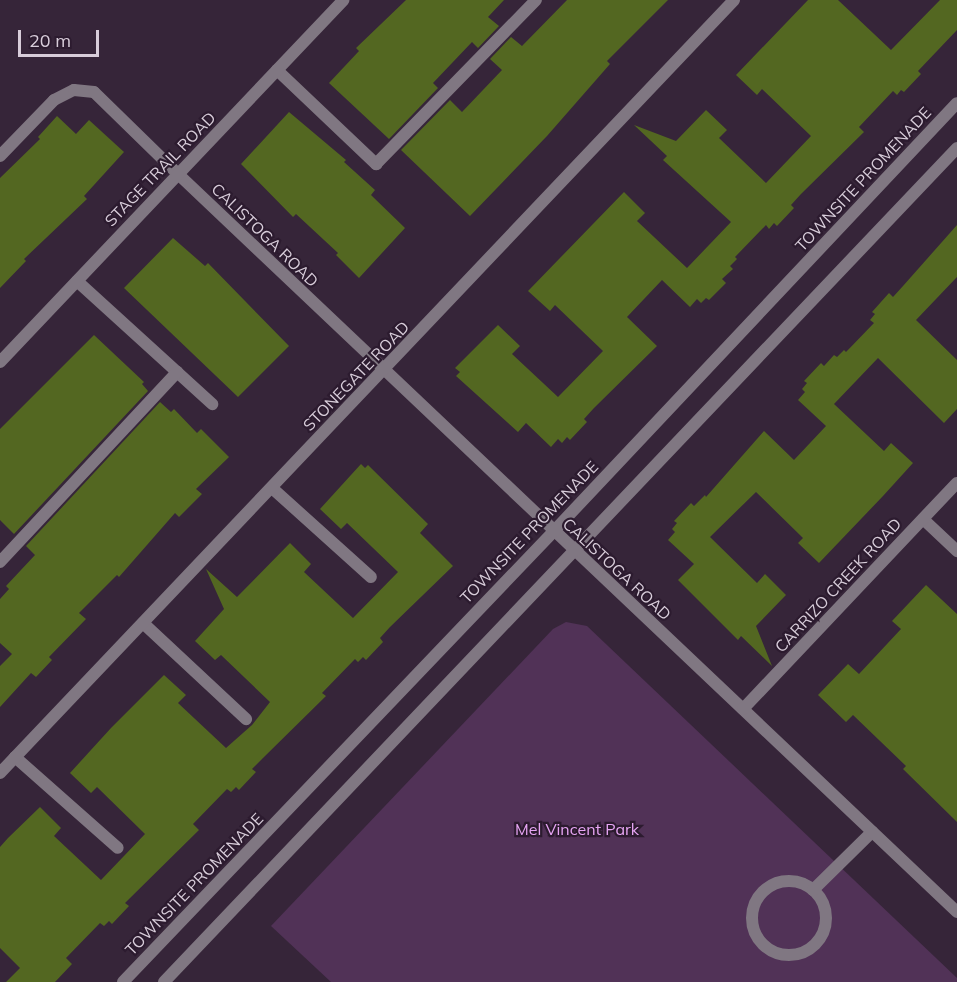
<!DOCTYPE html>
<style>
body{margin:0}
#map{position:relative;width:957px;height:982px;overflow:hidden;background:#362539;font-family:Mulish,sans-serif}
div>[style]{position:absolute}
.green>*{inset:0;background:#513257}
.building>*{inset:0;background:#536721}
.service>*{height:12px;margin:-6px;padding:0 6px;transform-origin:6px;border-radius:6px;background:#807782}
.service>.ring{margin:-6px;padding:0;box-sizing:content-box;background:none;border:12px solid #807782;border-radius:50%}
.minor>*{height:12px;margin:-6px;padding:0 6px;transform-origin:6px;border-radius:6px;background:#807782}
span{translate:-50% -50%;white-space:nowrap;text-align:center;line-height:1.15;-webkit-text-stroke:4.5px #2c1b2f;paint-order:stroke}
.street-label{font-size:16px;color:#d8cdda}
.park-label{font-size:16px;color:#e7a5f4}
.scale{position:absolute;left:18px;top:30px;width:81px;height:27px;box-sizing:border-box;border:3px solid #d8cdda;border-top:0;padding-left:8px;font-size:18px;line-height:21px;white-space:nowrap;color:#d8cdda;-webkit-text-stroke:4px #2c1b2f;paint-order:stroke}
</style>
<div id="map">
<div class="green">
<div style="clip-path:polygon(566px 622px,587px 626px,957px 978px,957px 982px,331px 982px,271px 926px,553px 629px)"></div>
</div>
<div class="building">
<div style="clip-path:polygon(406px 0,504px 0,488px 17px,499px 26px,478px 48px,472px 42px,433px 83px,438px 88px,389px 139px,329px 83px,359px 51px,356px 48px)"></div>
<div style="clip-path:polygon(567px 0,668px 0,607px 61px,610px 64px,547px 136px,470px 216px,401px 150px,450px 100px,462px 112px,502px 70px,490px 59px,511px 37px,522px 46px)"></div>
<div style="clip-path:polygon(808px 0,838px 0,891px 50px,940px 0,957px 0,957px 30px,918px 71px,921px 74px,904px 92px,901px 90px,897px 95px,893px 91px,859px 127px,864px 132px,801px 194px,791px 205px,794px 208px,777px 226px,774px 223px,769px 229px,766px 225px,735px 257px,737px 259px,730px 266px,733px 269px,722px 279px,726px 283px,709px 300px,706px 298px,701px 303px,697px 299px,690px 307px,662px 280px,627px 317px,657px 346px,594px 408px,584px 419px,587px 422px,570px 440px,567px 437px,562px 443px,558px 439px,551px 447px,526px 423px,518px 432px,456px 376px,460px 372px,455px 368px,498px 325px,520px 346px,512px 354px,558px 397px,603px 351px,555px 305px,550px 311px,528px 291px,624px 192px,645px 213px,637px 221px,687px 268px,731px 222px,663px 160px,667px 156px,634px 125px,676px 141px,706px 110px,727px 130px,719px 138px,766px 183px,811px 136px,762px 89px,757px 95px,736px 75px)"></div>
<div style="clip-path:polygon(289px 112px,346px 160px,344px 162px,375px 190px,371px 195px,405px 228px,359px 278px,336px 255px,338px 253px,296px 214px,293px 217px,241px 164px)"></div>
<div style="clip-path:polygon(57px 116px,76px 134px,89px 120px,124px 152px,84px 196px,87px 199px,24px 259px,26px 261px,0 288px,0 178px,40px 139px,38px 137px)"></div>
<div style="clip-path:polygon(957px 225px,957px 277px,916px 320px,957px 360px,957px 409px,944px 423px,878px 358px,834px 404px,884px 451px,891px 443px,913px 463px,883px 496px,819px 563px,798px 543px,803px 538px,756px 492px,710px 537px,757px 583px,765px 574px,786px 595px,756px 626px,772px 666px,741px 636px,738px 640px,678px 580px,694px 564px,668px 540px,675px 532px,672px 529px,677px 523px,674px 521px,691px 503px,694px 506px,705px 495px,706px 497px,764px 431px,794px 460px,826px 426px,798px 400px,805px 392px,802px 389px,807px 383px,804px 381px,821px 363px,824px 366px,834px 355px,837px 357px,844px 350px,846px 352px,874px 323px,870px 320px,875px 314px,872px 312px,889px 293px,893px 297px,903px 286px)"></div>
<div style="clip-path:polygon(173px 238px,205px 266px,208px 263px,289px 346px,238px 397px,124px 288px)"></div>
<div style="clip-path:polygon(94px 335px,144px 382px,142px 384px,148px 391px,14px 534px,0 520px,0 429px)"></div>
<div style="clip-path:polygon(160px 402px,171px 412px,174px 409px,197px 433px,201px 429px,229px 457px,196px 489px,202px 494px,179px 517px,175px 513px,119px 577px,117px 575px,79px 613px,86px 619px,49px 657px,52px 660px,36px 677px,31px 673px,0 707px,0 666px,12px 654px,0 643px,0 599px,9px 589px,6px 586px,35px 555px,26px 546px)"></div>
<div style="clip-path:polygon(361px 464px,365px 468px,368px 465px,428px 524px,420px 533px,453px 566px,390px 627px,380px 638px,383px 642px,366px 660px,363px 657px,358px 662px,355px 659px,322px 693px,326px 696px,263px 758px,252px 769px,256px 772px,239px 790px,236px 787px,231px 792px,227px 789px,193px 824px,199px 830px,125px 903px,129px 906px,112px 924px,109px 921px,104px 926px,100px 923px,66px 958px,72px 964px,55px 982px,6px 982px,20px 968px,0 948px,0 847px,8px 838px,40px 807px,61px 828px,54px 836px,101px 880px,145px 834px,97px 787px,91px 793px,70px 773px,111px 728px,164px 675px,186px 695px,178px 703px,226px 748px,252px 725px,270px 702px,221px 655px,215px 660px,195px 641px,224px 609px,206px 569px,237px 597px,290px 543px,311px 564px,304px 572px,353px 618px,398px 572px,347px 523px,341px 529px,320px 509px)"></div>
<div style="clip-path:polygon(926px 585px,957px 614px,957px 822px,903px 769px,906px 766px,853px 715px,846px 722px,818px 695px,848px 664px,859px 674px,901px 629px,892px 621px)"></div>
</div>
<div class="service">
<div style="left:277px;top:70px;width:137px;rotate:43.5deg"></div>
<div style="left:376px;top:164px;width:229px;rotate:-45.7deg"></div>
<div style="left:0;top:156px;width:78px;rotate:-46deg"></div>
<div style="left:54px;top:100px;width:22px;rotate:-27deg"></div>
<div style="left:74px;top:90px;width:20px;rotate:6deg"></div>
<div style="left:94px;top:92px;width:117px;rotate:44.3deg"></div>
<div style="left:77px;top:281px;width:183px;rotate:42.3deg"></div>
<div style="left:272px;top:488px;width:133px;rotate:42deg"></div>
<div style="left:0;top:562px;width:260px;rotate:-47deg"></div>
<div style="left:143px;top:623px;width:141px;rotate:43deg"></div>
<div style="left:15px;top:757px;width:137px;rotate:41.5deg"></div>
<div class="ring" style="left:752px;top:881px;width:62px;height:62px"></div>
<div style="left:813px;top:890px;width:83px;rotate:-44.5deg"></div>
</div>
<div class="minor">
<div style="left:178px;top:174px;width:1073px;rotate:43.45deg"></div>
<div style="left:0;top:362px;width:499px;rotate:-46.5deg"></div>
<div style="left:923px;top:519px;width:47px;rotate:43.3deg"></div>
<div style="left:743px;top:709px;width:311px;rotate:-46.6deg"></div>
<div style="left:0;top:773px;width:1066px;rotate:-46.48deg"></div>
<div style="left:123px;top:982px;width:622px;rotate:-46.3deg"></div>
<div style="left:553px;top:532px;width:589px;rotate:-46.72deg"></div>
<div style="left:164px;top:982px;width:1151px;rotate:-46.44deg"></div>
</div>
<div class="street-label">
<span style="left:160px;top:169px;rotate:-46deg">STAGE TRAIL ROAD</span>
<span style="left:863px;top:179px;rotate:-47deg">TOWNSITE PROMENADE</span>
<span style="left:265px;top:235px;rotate:44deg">CALISTOGA ROAD</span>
<span style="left:356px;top:376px;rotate:-46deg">STONEGATE ROAD</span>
<span style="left:529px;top:532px;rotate:-46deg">TOWNSITE PROMENADE</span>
<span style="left:617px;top:569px;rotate:43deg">CALISTOGA ROAD</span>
<span style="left:838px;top:585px;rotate:-47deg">CARRIZO CREEK ROAD</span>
<span style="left:194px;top:884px;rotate:-46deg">TOWNSITE PROMENADE</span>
</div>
<div class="park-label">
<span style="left:577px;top:829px">Mel Vincent Park</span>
</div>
<div class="scale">20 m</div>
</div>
